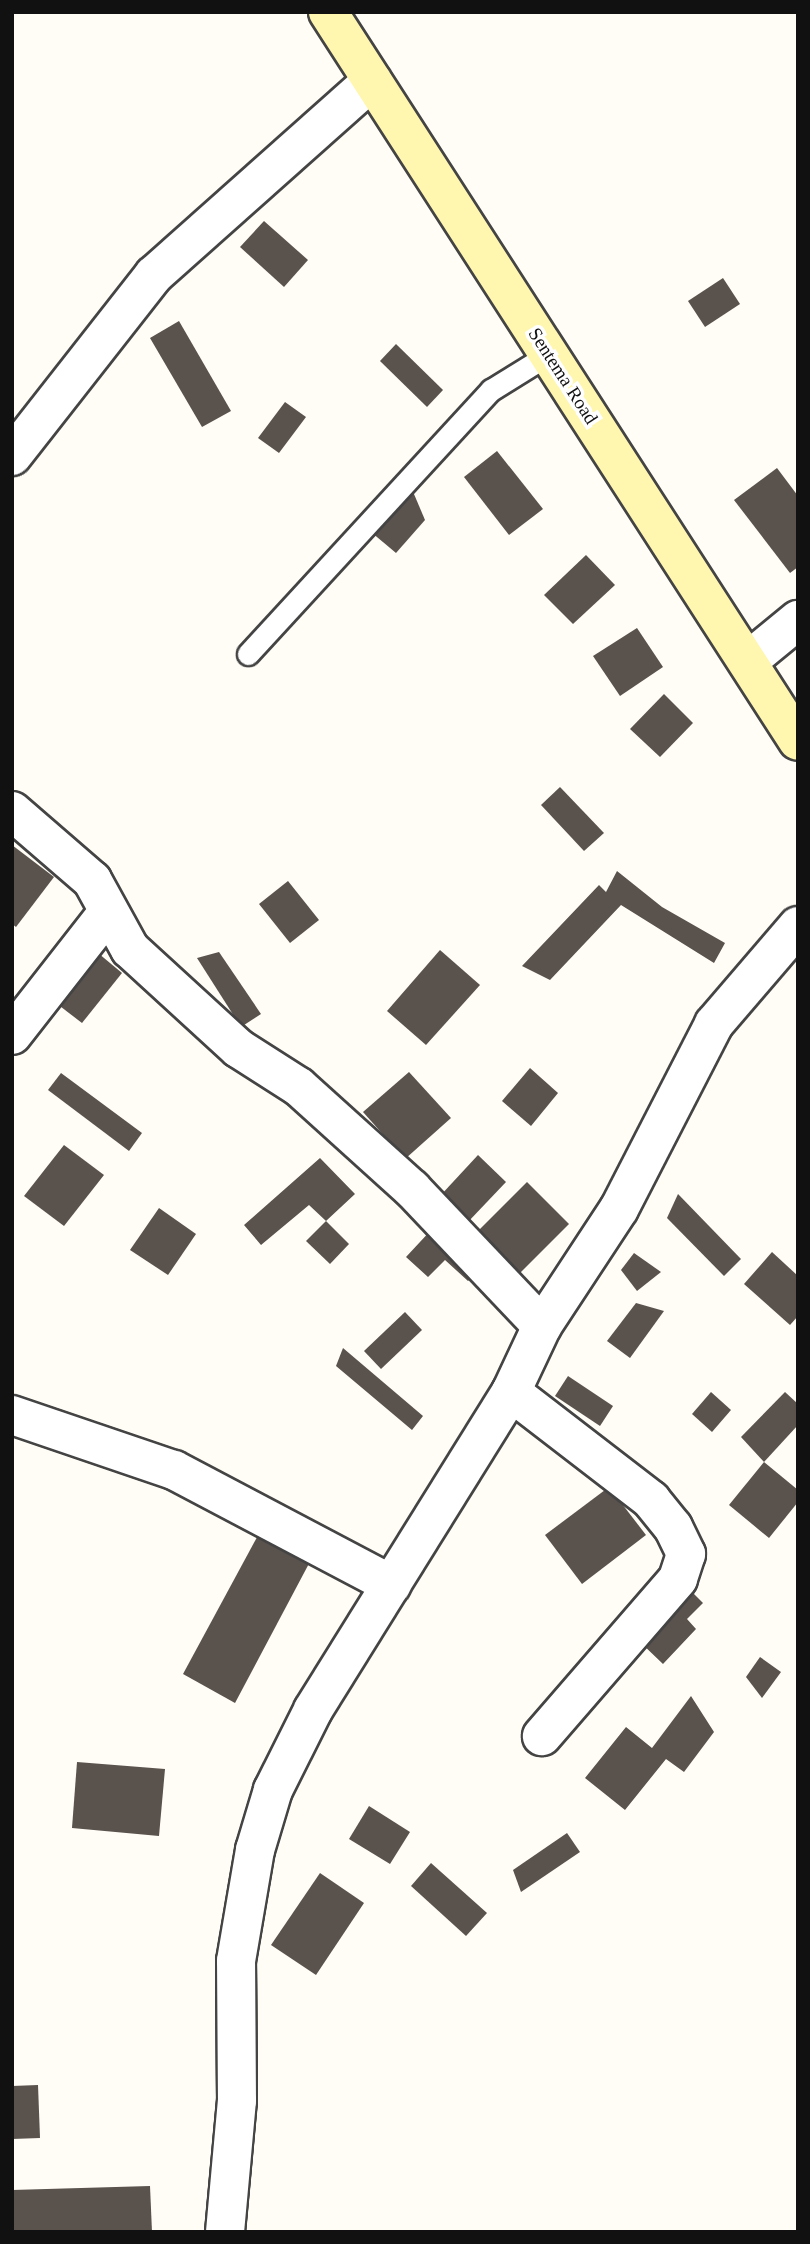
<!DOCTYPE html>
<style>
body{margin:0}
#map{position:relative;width:810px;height:2244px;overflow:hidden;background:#fffdf5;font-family:Georgia,serif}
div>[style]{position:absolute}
.building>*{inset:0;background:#5a524d}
.roads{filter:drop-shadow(2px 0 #444) drop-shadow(-2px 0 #444) drop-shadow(0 2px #444) drop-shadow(0 -2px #444)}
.lane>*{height:21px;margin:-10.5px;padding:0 10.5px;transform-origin:10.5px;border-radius:10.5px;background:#fff}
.street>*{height:38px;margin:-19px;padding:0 19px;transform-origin:19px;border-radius:19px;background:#fff}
.secondary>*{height:38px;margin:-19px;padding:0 19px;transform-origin:19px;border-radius:19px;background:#fff6b0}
span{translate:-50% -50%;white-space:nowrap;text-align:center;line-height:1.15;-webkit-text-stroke:7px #fff;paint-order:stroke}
.street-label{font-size:19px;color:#111}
.frame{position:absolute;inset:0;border:14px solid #111;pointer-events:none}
</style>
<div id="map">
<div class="building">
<div style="clip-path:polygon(264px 221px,308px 260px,284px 287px,240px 247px)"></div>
<div style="clip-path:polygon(723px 278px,740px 304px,705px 327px,688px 301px)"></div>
<div style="clip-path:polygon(179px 321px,231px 411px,202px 427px,150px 338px)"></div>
<div style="clip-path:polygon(396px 344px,443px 390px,427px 407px,380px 361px)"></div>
<div style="clip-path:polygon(285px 402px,306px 417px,279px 453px,258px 438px)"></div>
<div style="clip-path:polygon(497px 451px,543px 509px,509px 535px,464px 477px)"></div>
<div style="clip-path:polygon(777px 468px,798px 496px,798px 567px,790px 573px,734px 500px)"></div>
<div style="clip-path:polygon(411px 487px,425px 520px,396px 553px,371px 532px)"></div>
<div style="clip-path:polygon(586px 555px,615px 585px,573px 624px,544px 595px)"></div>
<div style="clip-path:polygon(637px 628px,663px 667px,620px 696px,593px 656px)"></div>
<div style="clip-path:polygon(664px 694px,693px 723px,660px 757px,630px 729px)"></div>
<div style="clip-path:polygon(560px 787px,604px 833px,584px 851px,541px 805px)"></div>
<div style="clip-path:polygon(12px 845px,54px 877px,16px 927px,12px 924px)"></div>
<div style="clip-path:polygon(617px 871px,662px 907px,725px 943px,714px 963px,621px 905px,550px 980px,522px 966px,599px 885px,606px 892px)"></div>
<div style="clip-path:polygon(288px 881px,319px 920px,290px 943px,259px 904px)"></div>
<div style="clip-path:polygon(92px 948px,122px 973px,82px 1023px,52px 1000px)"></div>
<div style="clip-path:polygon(440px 950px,480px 985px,426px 1045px,387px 1011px)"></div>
<div style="clip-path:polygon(219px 952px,261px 1014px,241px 1027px,197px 958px)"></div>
<div style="clip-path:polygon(530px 1068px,558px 1093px,531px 1126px,502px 1101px)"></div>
<div style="clip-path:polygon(409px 1072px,451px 1118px,405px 1159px,363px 1112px)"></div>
<div style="clip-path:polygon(61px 1073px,142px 1133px,129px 1151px,48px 1090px)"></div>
<div style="clip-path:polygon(64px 1145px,104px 1175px,64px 1226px,24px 1196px)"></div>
<div style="clip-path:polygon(478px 1155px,506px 1182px,467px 1223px,440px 1196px)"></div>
<div style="clip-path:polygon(320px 1158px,355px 1194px,326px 1221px,309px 1205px,261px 1245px,244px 1225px)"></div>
<div style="clip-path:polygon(527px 1182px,569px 1224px,517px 1276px,475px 1234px)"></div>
<div style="clip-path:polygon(678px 1194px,741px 1259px,724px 1276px,667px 1218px)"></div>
<div style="clip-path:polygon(159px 1208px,196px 1234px,168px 1275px,130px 1250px)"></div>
<div style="clip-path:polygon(326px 1221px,349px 1244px,330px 1264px,306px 1241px)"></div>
<div style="clip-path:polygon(433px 1228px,479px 1271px,468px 1281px,445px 1260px,428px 1277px,406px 1257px)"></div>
<div style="clip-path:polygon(772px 1252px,798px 1276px,798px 1316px,790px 1325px,744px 1284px)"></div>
<div style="clip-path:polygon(634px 1253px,661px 1272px,637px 1291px,621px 1270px)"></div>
<div style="clip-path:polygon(636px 1303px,664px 1311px,630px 1358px,607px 1341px)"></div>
<div style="clip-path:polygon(405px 1312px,422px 1330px,381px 1369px,364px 1351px)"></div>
<div style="clip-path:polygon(343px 1348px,423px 1416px,412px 1430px,336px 1366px)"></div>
<div style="clip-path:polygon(568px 1376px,613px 1406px,600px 1426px,555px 1396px)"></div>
<div style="clip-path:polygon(711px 1392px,731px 1410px,712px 1432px,692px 1414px)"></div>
<div style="clip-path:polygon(785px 1392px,798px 1404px,798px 1425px,764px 1462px,741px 1437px)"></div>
<div style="clip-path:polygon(764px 1462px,798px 1490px,798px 1502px,769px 1538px,729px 1505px)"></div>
<div style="clip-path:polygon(609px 1487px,646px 1535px,582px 1584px,545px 1535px)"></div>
<div style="clip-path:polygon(262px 1528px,313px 1556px,235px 1703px,183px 1674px)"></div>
<div style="clip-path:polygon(685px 1585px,703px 1603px,687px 1619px,696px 1629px,663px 1664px,639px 1641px)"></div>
<div style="clip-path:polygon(760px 1657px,781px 1672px,762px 1698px,746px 1677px)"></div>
<div style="clip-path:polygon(691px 1696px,714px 1732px,684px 1772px,666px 1759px,625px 1810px,585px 1778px,626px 1727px,652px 1748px)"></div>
<div style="clip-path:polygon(77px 1762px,165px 1769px,159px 1836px,72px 1828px)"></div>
<div style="clip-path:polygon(369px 1806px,410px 1832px,390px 1864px,349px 1839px)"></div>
<div style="clip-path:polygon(567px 1833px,580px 1852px,521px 1892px,513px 1870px)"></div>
<div style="clip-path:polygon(431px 1863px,487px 1913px,466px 1936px,411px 1886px)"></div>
<div style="clip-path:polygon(320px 1873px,364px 1903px,316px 1975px,271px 1945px)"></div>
<div style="clip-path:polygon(38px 2085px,40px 2138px,12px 2139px,12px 2086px)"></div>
<div style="clip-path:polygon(150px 2186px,152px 2232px,12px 2232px,12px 2190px)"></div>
</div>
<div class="roads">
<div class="lane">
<div style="left:248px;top:654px;width:359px;rotate:-47.4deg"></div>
<div style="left:491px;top:390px;width:68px;rotate:-31.8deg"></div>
</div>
<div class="street">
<div style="left:12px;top:456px;width:230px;rotate:-51.9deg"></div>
<div style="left:154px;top:275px;width:292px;rotate:-41.7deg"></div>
<div style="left:748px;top:661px;width:65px;rotate:-39.4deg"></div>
<div style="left:12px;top:811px;width:106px;rotate:40.8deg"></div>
<div style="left:92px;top:880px;width:79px;rotate:61.2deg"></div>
<div style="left:130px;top:949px;width:147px;rotate:42.5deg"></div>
<div style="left:238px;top:1048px;width:72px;rotate:32.6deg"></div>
<div style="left:299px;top:1087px;width:152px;rotate:42.1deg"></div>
<div style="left:412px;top:1189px;width:189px;rotate:46.5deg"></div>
<div style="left:12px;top:1035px;width:157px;rotate:-52deg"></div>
<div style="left:511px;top:1392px;width:177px;rotate:37.6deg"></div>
<div style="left:651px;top:1500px;width:35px;rotate:51deg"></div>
<div style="left:673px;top:1527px;width:30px;rotate:64deg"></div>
<div style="left:686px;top:1554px;width:26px;rotate:108deg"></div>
<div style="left:678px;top:1579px;width:208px;rotate:130.9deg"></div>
<div style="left:12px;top:1415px;width:171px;rotate:18.8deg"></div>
<div style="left:174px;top:1470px;width:246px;rotate:27.8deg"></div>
<div style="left:225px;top:2232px;width:132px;rotate:-84.8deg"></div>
<div style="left:237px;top:2101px;width:140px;rotate:-90.4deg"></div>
<div style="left:236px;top:1961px;width:113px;rotate:-80.3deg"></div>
<div style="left:255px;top:1850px;width:63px;rotate:-73.3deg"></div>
<div style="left:273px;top:1790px;width:89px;rotate:-63.4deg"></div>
<div style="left:313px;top:1710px;width:375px;rotate:-58.1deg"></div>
<div style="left:511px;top:1392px;width:73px;rotate:-64.8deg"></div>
<div style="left:542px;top:1326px;width:140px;rotate:-56.7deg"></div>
<div style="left:619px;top:1209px;width:208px;rotate:-62.8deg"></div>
<div style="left:714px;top:1024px;width:129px;rotate:-49.4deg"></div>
</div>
<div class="secondary">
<div style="left:328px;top:12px;width:867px;rotate:57.19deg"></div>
</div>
</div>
<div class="street-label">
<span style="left:563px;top:376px;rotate:57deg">Sentema Road</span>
</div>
<div class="frame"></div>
</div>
